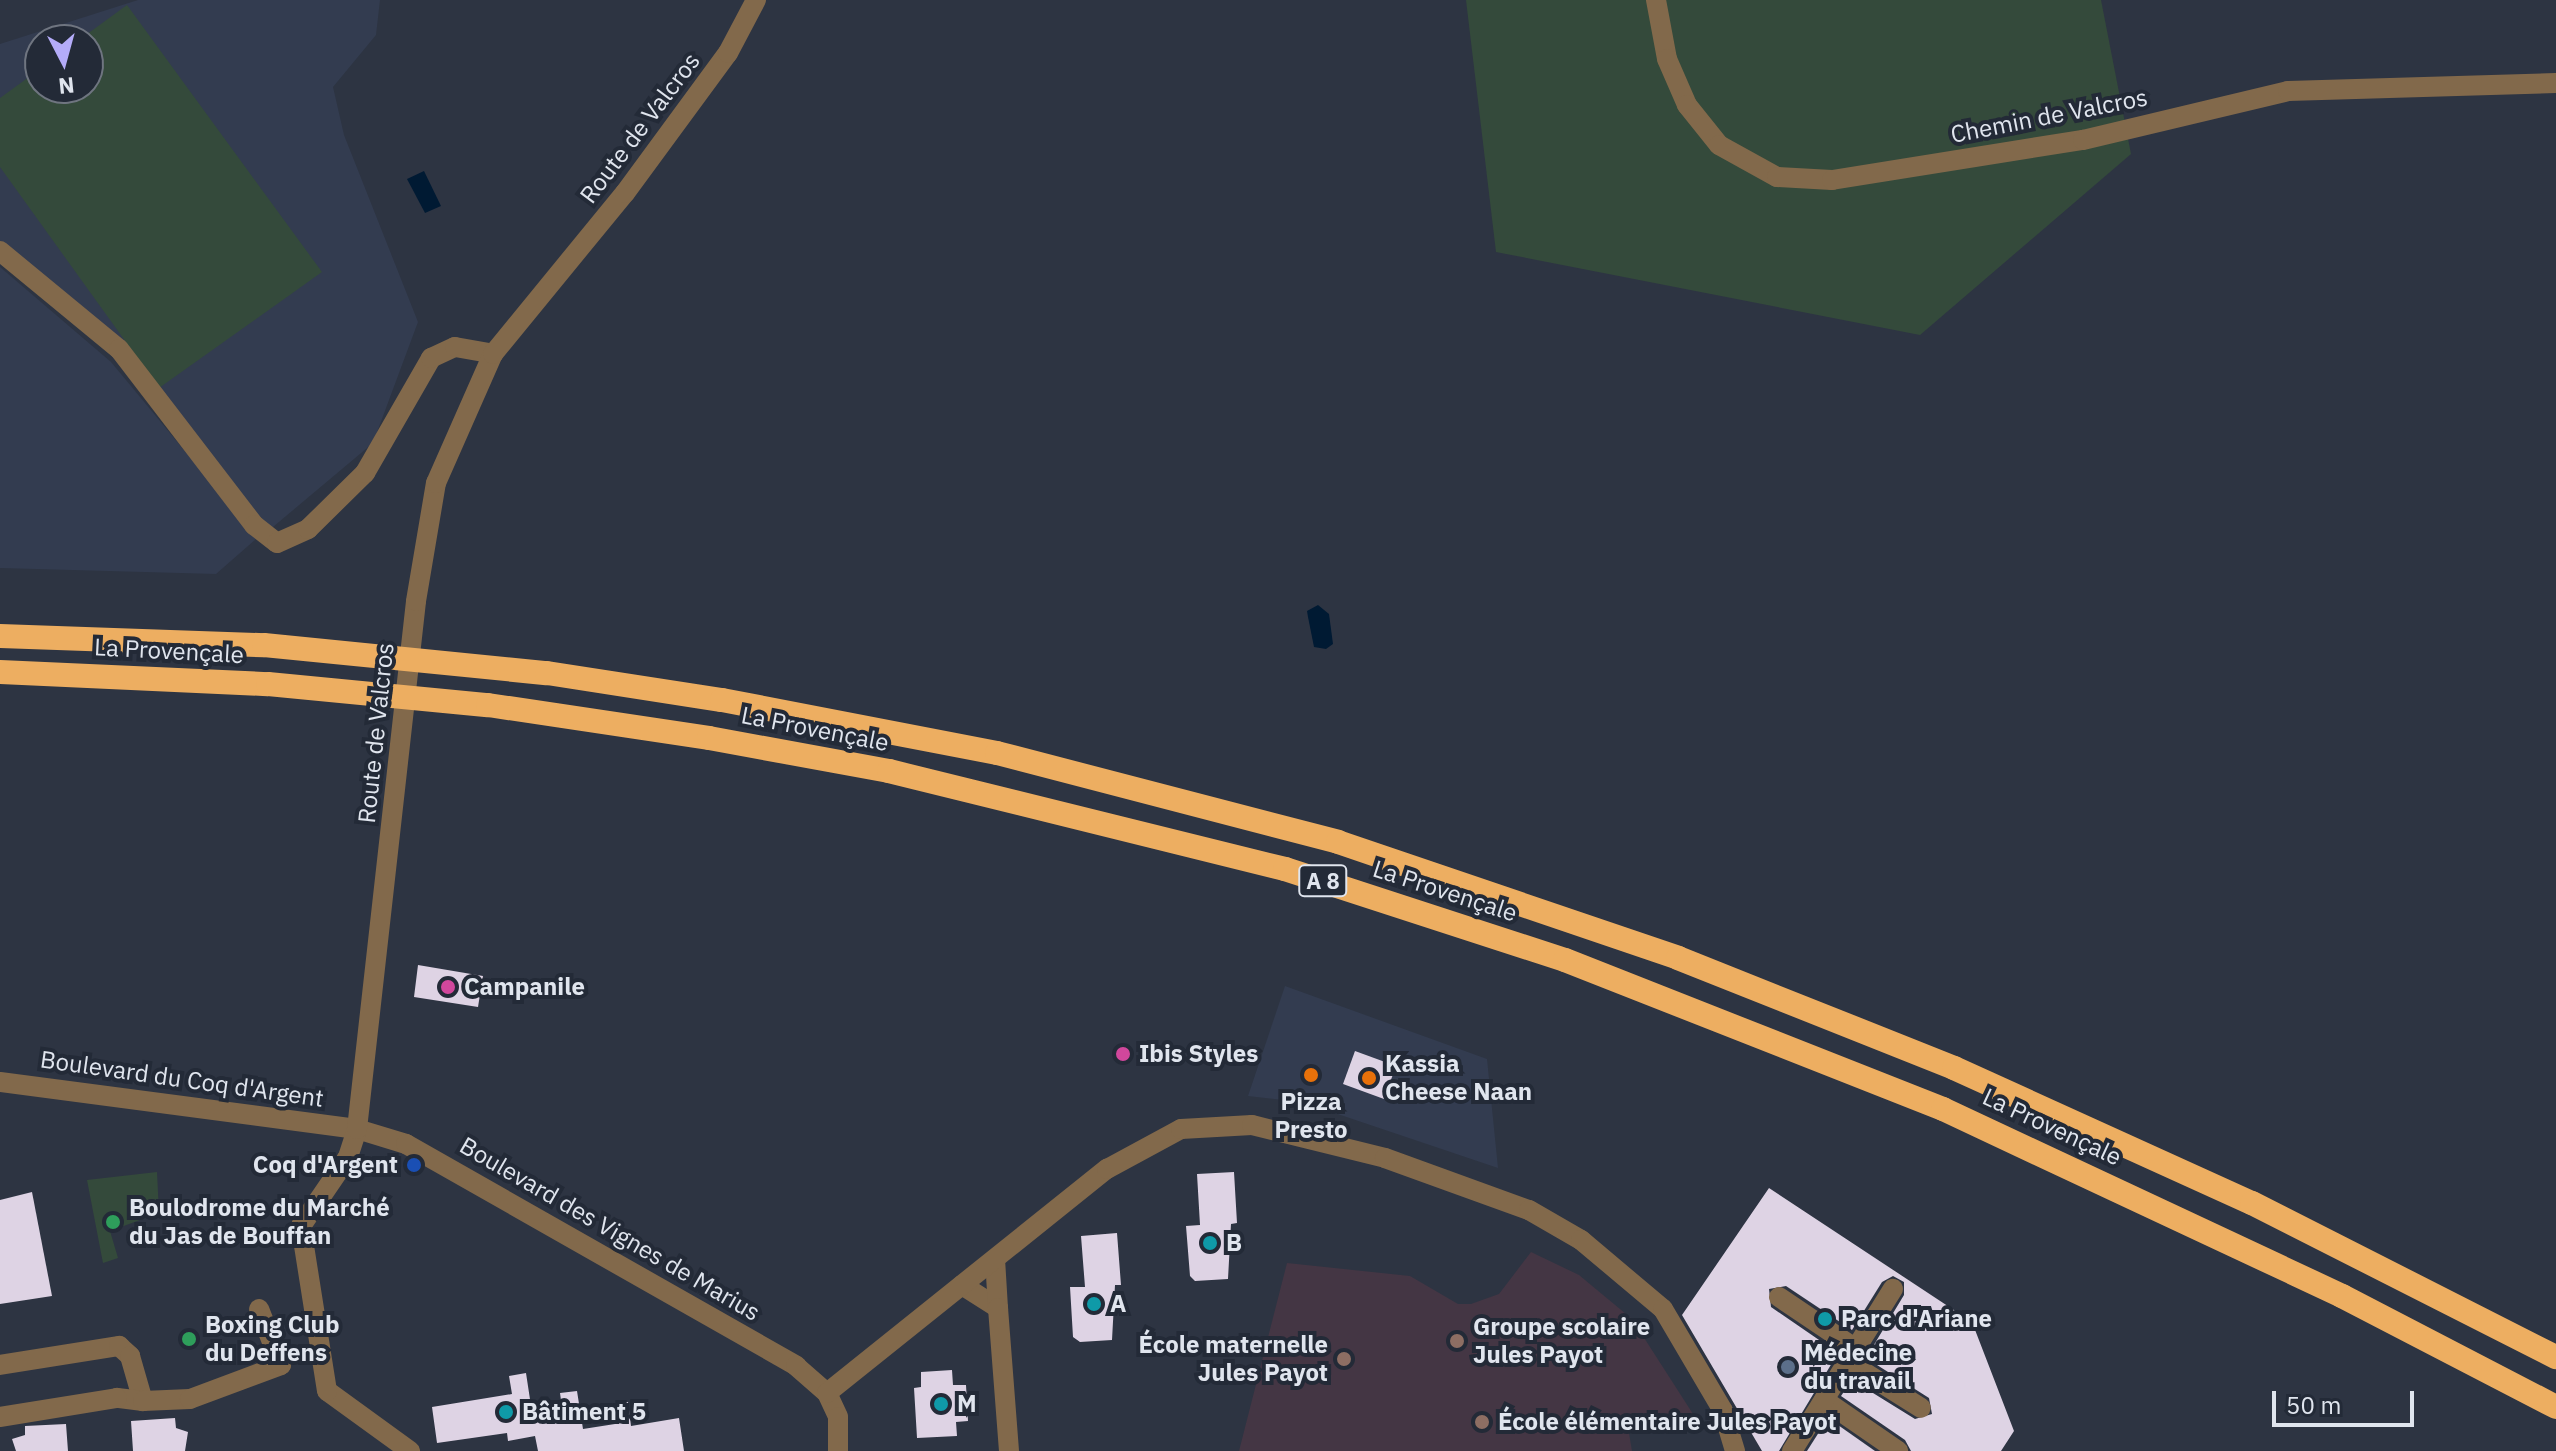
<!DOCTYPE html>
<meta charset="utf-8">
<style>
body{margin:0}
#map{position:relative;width:2556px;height:1451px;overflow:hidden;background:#2d3442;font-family:"IBM Plex Sans",sans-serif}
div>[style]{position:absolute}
.built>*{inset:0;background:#333c50}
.education>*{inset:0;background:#443644}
.green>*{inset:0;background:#344a3b}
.water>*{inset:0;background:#001a33}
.building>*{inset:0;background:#ded3e4}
.minor>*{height:20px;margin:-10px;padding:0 10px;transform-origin:10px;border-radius:10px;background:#82694b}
.highway>*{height:24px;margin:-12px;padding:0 12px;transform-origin:12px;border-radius:12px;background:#edae61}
.dots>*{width:22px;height:22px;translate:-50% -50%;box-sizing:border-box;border:4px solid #232a37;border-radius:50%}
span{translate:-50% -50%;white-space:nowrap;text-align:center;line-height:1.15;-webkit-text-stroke:8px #232a37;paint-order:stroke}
.shield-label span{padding:2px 6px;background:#232a37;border:2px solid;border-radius:6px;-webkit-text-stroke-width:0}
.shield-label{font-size:22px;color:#e0e5ee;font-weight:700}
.street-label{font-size:24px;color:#e0e5ee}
.poi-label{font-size:24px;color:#e0e5ee;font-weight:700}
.left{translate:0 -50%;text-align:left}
.right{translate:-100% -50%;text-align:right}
.north{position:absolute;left:24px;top:24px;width:80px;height:80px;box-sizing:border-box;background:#232a37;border:2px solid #6f7580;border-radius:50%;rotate:174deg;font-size:22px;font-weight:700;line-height:32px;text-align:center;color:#e0e5ee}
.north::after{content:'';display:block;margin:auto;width:28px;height:36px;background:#b4acf9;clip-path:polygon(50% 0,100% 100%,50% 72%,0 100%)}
.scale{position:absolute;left:2272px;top:1391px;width:142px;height:36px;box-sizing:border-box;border:4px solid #e0e5ee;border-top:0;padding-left:10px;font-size:24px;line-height:28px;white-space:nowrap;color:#e0e5ee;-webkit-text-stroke:6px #232a37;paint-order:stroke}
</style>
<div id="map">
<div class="built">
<div style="clip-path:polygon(evenodd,138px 0,380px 0,376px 35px,333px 87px,344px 135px,418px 322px,373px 443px,267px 532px,165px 395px,0 245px,0 44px,138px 0,40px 40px,88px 40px,88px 88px,40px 88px,40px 40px)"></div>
<div style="clip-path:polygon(0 267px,111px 362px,257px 538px,216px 574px,0 568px)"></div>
<div style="clip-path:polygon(1285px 986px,1487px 1059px,1498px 1168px,1302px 1102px,1248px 1096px)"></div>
</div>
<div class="education">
<div style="clip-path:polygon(1531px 1252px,1579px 1275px,1632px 1319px,1693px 1414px,1629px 1433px,1632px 1451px,1239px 1451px,1287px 1263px,1410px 1276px,1458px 1304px,1471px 1304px,1499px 1294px)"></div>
</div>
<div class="green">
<div style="clip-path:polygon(1466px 0,2101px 0,2131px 154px,1920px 335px,1496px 252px)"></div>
<div style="clip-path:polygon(127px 5px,322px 272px,159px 388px,0 167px,0 98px,40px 69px,40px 88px,88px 88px,88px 40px,79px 40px)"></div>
<div style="clip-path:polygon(157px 1172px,159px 1213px,110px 1231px,118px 1258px,103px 1263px,87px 1180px)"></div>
</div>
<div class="water">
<div style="clip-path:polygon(424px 171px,441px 206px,425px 213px,407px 179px)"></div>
<div style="clip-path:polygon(1318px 605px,1329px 614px,1333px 644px,1326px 649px,1314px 647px,1308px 617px,1307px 611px)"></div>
</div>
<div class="building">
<div style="clip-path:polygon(418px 965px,483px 976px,478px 1007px,414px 997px)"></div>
<div style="clip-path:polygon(1355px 1051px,1396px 1066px,1384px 1099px,1343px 1084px)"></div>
<div style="clip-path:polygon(1234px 1172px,1237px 1223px,1231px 1224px,1228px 1279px,1195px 1281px,1190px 1276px,1186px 1226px,1200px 1225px,1197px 1174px)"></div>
<div style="clip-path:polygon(1769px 1188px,1972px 1322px,2014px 1431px,2001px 1451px,1911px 1451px,1905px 1440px,1841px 1396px,1852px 1380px,1915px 1419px,1932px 1414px,1929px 1398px,1866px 1358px,1904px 1295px,1904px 1282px,1893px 1276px,1882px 1282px,1852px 1330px,1786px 1286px,1769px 1289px,1771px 1307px,1838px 1353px,1779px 1451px,1762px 1451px,1682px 1315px)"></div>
<div style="clip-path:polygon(32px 1192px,52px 1296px,0 1304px,0 1200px)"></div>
<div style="clip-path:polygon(1117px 1233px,1121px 1285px,1115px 1285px,1112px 1340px,1080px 1342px,1073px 1337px,1070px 1287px,1085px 1287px,1081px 1236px)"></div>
<div style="clip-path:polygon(952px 1370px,953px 1385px,966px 1385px,968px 1421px,956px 1422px,957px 1436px,917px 1438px,914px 1388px,921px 1387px,921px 1372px)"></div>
<div style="clip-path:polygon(526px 1373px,533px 1419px,563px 1415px,560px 1393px,577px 1391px,583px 1429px,615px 1424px,612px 1405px,628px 1402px,631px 1426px,679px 1418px,684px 1451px,538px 1451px,535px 1436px,508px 1441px,507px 1433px,437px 1443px,432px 1407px,512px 1394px,509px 1376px)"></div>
<div style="clip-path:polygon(175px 1418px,176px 1428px,188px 1432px,185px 1451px,133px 1451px,131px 1421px)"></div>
<div style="clip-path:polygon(1828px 1418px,1875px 1451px,1807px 1451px)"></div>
<div style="clip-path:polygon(66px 1424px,68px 1451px,16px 1451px,12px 1439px,25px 1435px,25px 1426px)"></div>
</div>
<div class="minor">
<div style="left:1656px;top:0;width:60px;rotate:79.4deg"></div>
<div style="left:1667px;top:59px;width:50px;rotate:66.5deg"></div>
<div style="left:1687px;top:105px;width:51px;rotate:51.3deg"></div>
<div style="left:1719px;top:145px;width:66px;rotate:28.9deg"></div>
<div style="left:1777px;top:177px;width:55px;rotate:3.1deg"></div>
<div style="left:1832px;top:180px;width:254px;rotate:-9.1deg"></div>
<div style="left:2083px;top:140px;width:211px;rotate:-13.4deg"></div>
<div style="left:2288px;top:91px;width:268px;rotate:-1.7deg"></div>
<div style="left:0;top:251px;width:154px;rotate:39.5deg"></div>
<div style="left:119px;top:349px;width:222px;rotate:52.5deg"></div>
<div style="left:254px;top:525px;width:29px;rotate:38deg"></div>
<div style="left:277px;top:543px;width:34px;rotate:-24deg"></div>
<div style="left:308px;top:529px;width:80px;rotate:-44.5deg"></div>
<div style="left:365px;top:473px;width:133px;rotate:-60.1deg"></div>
<div style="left:431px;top:358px;width:26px;rotate:-25deg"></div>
<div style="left:455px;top:347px;width:39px;rotate:10deg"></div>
<div style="left:0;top:1082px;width:360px;rotate:7.5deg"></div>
<div style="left:357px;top:1129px;width:51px;rotate:17deg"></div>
<div style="left:406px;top:1144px;width:449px;rotate:29.6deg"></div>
<div style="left:796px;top:1366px;width:41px;rotate:41.1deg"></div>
<div style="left:827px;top:1393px;width:26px;rotate:65deg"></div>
<div style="left:838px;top:1417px;width:34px;rotate:90deg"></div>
<div style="left:962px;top:1285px;width:43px;rotate:32.6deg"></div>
<div style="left:998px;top:1308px;width:49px;rotate:-93.5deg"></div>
<div style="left:1779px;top:1297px;width:93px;rotate:34deg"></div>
<div style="left:998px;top:1308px;width:143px;rotate:85.6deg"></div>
<div style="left:1848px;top:1362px;width:86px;rotate:32.2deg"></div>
<div style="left:0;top:1365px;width:121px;rotate:-9.1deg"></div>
<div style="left:119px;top:1346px;width:15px;rotate:42deg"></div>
<div style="left:130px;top:1356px;width:47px;rotate:73.9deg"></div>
<div style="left:143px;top:1401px;width:26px;rotate:-173deg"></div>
<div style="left:117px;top:1398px;width:119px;rotate:170.8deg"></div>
<div style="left:827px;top:1393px;width:359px;rotate:-38.7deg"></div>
<div style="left:1107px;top:1169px;width:84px;rotate:-28.4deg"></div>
<div style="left:1181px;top:1129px;width:71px;rotate:-3.2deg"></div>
<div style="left:1252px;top:1125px;width:137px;rotate:13.9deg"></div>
<div style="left:1385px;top:1158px;width:153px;rotate:19.9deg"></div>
<div style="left:1529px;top:1210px;width:60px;rotate:30deg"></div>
<div style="left:1581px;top:1240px;width:107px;rotate:40.1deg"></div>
<div style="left:1663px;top:1309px;width:118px;rotate:59.5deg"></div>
<div style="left:1723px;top:1411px;width:42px;rotate:73.3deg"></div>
<div style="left:1824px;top:1400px;width:90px;rotate:34.6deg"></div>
<div style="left:143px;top:1401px;width:47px;rotate:-2.4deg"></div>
<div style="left:190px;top:1399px;width:97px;rotate:-20.5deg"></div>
<div style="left:281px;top:1365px;width:60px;rotate:-111.4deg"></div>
<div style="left:410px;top:1451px;width:102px;rotate:-144.1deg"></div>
<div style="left:327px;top:1391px;width:167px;rotate:-99deg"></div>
<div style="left:301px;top:1226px;width:83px;rotate:-55.7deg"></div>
<div style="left:348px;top:1157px;width:29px;rotate:-72deg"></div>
<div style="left:357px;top:1129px;width:531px;rotate:-83.62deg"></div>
<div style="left:416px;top:601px;width:120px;rotate:-80.4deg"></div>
<div style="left:436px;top:483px;width:141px;rotate:-66.2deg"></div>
<div style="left:493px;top:354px;width:208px;rotate:-50.7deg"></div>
<div style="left:625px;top:193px;width:174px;rotate:-53.7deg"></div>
<div style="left:728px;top:53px;width:60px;rotate:-62.2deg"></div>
<div style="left:1792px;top:1451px;width:191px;rotate:-58.1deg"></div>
</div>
<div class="highway">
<div style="left:0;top:636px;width:264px;rotate:2deg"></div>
<div style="left:264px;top:645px;width:284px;rotate:5.7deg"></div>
<div style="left:547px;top:673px;width:177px;rotate:8.8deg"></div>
<div style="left:722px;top:700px;width:280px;rotate:10.9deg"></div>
<div style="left:997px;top:753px;width:352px;rotate:14.6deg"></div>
<div style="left:1338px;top:842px;width:359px;rotate:18.8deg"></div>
<div style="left:1678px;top:958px;width:297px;rotate:21.7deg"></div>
<div style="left:1954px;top:1068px;width:327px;rotate:24.4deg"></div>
<div style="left:2252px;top:1203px;width:341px;rotate:26.9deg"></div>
<div style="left:0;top:672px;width:268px;rotate:2.6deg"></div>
<div style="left:268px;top:684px;width:221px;rotate:5.5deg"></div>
<div style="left:488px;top:705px;width:223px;rotate:8.5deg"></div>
<div style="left:709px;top:738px;width:183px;rotate:10.4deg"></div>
<div style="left:889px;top:771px;width:408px;rotate:13.9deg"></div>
<div style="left:1285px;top:869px;width:294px;rotate:18deg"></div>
<div style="left:1565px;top:960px;width:406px;rotate:21.5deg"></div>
<div style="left:1943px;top:1109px;width:441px;rotate:25.1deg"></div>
<div style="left:2342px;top:1296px;width:241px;rotate:27.4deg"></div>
</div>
<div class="dots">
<div style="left:448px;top:987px;background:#d1479c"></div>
<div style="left:1123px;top:1054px;background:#d1479c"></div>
<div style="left:1311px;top:1075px;background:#e8710a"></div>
<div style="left:1369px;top:1078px;background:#e8710a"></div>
<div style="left:414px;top:1165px;background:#1a4fb4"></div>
<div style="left:113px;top:1222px;background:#2e9e5b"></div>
<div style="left:1210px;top:1243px;background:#0f9aa8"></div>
<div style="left:1094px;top:1304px;background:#0f9aa8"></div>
<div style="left:1825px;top:1319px;background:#0f9aa8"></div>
<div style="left:189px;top:1339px;background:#2e9e5b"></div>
<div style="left:1457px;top:1341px;background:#8d6e63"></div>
<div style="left:1344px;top:1359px;background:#8d6e63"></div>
<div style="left:1788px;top:1367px;background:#5c6f8a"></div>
<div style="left:941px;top:1404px;background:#0f9aa8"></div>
<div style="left:506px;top:1412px;background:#0f9aa8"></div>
<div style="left:1482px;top:1422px;background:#8d6e63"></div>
</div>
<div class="shield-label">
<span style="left:1323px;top:881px">A 8</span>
</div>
<div class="street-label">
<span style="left:2049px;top:116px;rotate:-11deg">Chemin de Valcros</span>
<span style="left:640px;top:128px;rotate:-53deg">Route de Valcros</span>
<span style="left:169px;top:651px;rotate:3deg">La Provençale</span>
<span style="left:815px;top:729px;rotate:11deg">La Provençale</span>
<span style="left:376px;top:733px;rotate:-84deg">Route de Valcros</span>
<span style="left:1445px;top:891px;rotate:18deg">La Provençale</span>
<span style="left:182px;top:1079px;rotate:8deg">Boulevard du Coq d'Argent</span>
<span style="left:2052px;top:1127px;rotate:25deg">La Provençale</span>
<span style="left:610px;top:1229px;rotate:30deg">Boulevard des Vignes de Marius</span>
</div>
<div class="poi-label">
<span class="left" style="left:464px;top:987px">Campanile</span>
<span class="left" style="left:1139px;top:1054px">Ibis Styles</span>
<span class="left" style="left:1385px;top:1078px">Kassia<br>Cheese Naan</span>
<span style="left:1311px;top:1116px">Pizza<br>Presto</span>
<span class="right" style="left:398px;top:1165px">Coq d'Argent</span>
<span class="left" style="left:129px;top:1222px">Boulodrome du Marché<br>du Jas de Bouffan</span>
<span class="left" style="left:1226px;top:1243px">B</span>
<span class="left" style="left:1110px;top:1304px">A</span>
<span class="left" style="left:1841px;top:1319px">Parc d'Ariane</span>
<span class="left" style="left:205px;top:1339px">Boxing Club<br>du Deffens</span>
<span class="left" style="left:1473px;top:1341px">Groupe scolaire<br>Jules Payot</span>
<span class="right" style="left:1328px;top:1359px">École maternelle<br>Jules Payot</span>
<span class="left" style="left:1804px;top:1367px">Médecine<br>du travail</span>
<span class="left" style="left:957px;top:1404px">M</span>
<span class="left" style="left:522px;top:1412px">Bâtiment 5</span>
<span class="left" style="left:1498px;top:1422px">École élémentaire Jules Payot</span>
</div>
<div class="north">N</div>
<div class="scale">50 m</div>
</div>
